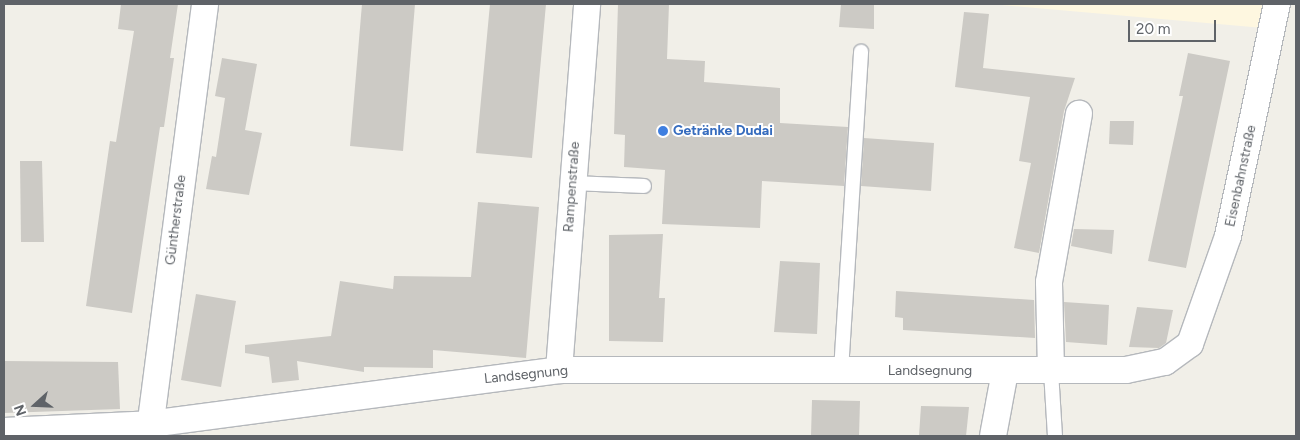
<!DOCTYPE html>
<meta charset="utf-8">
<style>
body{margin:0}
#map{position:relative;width:1300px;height:440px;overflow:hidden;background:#f1efe8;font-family:Figtree,sans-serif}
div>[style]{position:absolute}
.commercial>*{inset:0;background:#fef7e0}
.building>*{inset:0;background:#cccac5}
.roads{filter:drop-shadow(1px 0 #b5b8bc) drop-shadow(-1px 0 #b5b8bc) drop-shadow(0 1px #b5b8bc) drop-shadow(0 -1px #b5b8bc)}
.lane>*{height:14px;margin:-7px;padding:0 7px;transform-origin:7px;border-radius:7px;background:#fff}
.street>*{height:26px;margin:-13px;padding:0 13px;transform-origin:13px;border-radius:13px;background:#fff}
.dots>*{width:14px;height:14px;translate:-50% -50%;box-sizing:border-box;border:2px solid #fff;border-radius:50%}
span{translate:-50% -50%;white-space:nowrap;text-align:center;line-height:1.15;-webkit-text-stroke:4px #fff;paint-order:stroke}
.shop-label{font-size:14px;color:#366cbe;font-weight:700}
.left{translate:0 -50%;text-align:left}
.street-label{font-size:14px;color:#5f6368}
.frame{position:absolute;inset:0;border:5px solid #5f6368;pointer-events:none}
.north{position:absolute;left:10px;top:380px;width:50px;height:50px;-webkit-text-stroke:4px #fff;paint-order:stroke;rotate:250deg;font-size:14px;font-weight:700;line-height:20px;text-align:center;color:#5f6368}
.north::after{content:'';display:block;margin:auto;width:18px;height:22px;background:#5f6368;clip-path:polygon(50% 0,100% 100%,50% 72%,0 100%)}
.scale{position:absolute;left:1128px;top:20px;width:88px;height:22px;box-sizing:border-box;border:2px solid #5f6368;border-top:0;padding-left:6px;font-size:15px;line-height:18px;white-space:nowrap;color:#5f6368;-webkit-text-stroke:4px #fff;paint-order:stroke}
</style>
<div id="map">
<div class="commercial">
<div style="clip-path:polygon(990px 4px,1281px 4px,1275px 29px)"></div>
</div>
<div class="building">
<div style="clip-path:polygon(121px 4px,178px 4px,170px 58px,174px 58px,164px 127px,160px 127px,132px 313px,86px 306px,110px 141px,116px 142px,134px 31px,118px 29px)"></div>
<div style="clip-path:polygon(362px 4px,415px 4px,403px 151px,350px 146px)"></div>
<div style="clip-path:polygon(490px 4px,546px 4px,532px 158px,476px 153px)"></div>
<div style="clip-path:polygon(618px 4px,669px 4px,667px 59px,705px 61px,704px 82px,780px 88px,780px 123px,848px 127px,844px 186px,762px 181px,760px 228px,662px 224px,665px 170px,624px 167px,625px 135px,614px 134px)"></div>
<div style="clip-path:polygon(841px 4px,874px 4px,874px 29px,839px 27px)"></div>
<div style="clip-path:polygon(964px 12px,989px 14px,983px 68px,1075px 78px,1064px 111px,1039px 253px,1014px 248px,1031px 163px,1019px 161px,1030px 97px,955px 87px)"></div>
<div style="clip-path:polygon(1188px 53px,1230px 61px,1186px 268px,1148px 261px,1183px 96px,1179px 96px)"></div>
<div style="clip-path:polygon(222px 58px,257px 64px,245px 130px,262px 133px,249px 195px,206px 189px,212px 156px,216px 157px,225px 98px,215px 96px)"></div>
<div style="clip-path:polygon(1110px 121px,1134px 121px,1133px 145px,1109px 144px)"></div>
<div style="clip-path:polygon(864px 138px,934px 143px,931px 191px,861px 186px)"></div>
<div style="clip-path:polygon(20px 161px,42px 161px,44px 242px,21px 242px)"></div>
<div style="clip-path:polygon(478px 202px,539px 207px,526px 358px,433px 350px,433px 368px,364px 367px,364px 372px,297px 361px,299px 380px,272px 383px,269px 357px,245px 353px,245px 345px,331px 336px,340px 281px,393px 289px,394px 276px,471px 277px)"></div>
<div style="clip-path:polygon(1074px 229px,1114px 230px,1112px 254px,1071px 246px)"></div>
<div style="clip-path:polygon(663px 234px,659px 298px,665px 298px,663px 342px,609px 341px,609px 235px)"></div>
<div style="clip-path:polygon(780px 261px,820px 263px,817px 334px,774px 332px)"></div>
<div style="clip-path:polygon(896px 291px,1034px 300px,1035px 338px,903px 330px,903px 318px,895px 317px)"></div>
<div style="clip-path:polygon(196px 294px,236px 301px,221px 387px,181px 380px)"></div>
<div style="clip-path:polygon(1064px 302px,1109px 305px,1107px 345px,1066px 342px)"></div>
<div style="clip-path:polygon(1137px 307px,1173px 310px,1166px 343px,1159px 348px,1129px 347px)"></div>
<div style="clip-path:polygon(4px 361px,118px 362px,120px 409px,4px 413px)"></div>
<div style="clip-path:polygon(812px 400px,860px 401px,859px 436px,811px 436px)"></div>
<div style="clip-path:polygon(921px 406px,969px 407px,966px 436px,919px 436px)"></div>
</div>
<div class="roads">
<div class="lane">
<div style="left:573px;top:183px;width:71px;rotate:2.4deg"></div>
<div style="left:841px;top:371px;width:320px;rotate:-86.4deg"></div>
<div style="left:1051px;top:371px;width:65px;rotate:86.5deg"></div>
</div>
<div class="street">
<div style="left:559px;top:370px;width:367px;rotate:-85.6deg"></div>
<div style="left:1051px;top:371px;width:89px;rotate:-91.3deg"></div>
<div style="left:1049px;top:282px;width:171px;rotate:-79.9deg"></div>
<div style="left:4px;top:431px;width:146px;rotate:-2.7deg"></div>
<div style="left:150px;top:424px;width:413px;rotate:-7.5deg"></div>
<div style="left:559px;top:370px;width:567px"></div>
<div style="left:1126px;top:370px;width:40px;rotate:-12deg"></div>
<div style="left:1165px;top:362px;width:31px;rotate:-36deg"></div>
<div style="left:1190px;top:344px;width:114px;rotate:-70.6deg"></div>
<div style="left:1228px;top:236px;width:237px;rotate:-78.1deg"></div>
<div style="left:149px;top:436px;width:436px;rotate:-82.6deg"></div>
<div style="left:993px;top:436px;width:66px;rotate:-79.5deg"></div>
</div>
</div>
<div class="dots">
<div style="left:663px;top:131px;background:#3f7fe0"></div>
</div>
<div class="shop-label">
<span class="left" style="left:673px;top:131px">Getränke Dudai</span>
</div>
<div class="street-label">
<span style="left:1241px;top:176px;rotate:-78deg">Eisenbahnstraße</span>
<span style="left:572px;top:187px;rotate:-86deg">Rampenstraße</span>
<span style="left:176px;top:220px;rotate:-83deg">Güntherstraße</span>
<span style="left:930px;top:371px">Landsegnung</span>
<span style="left:526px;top:375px;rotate:-6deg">Landsegnung</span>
</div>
<div class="frame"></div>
<div class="north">N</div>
<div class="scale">20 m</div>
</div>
